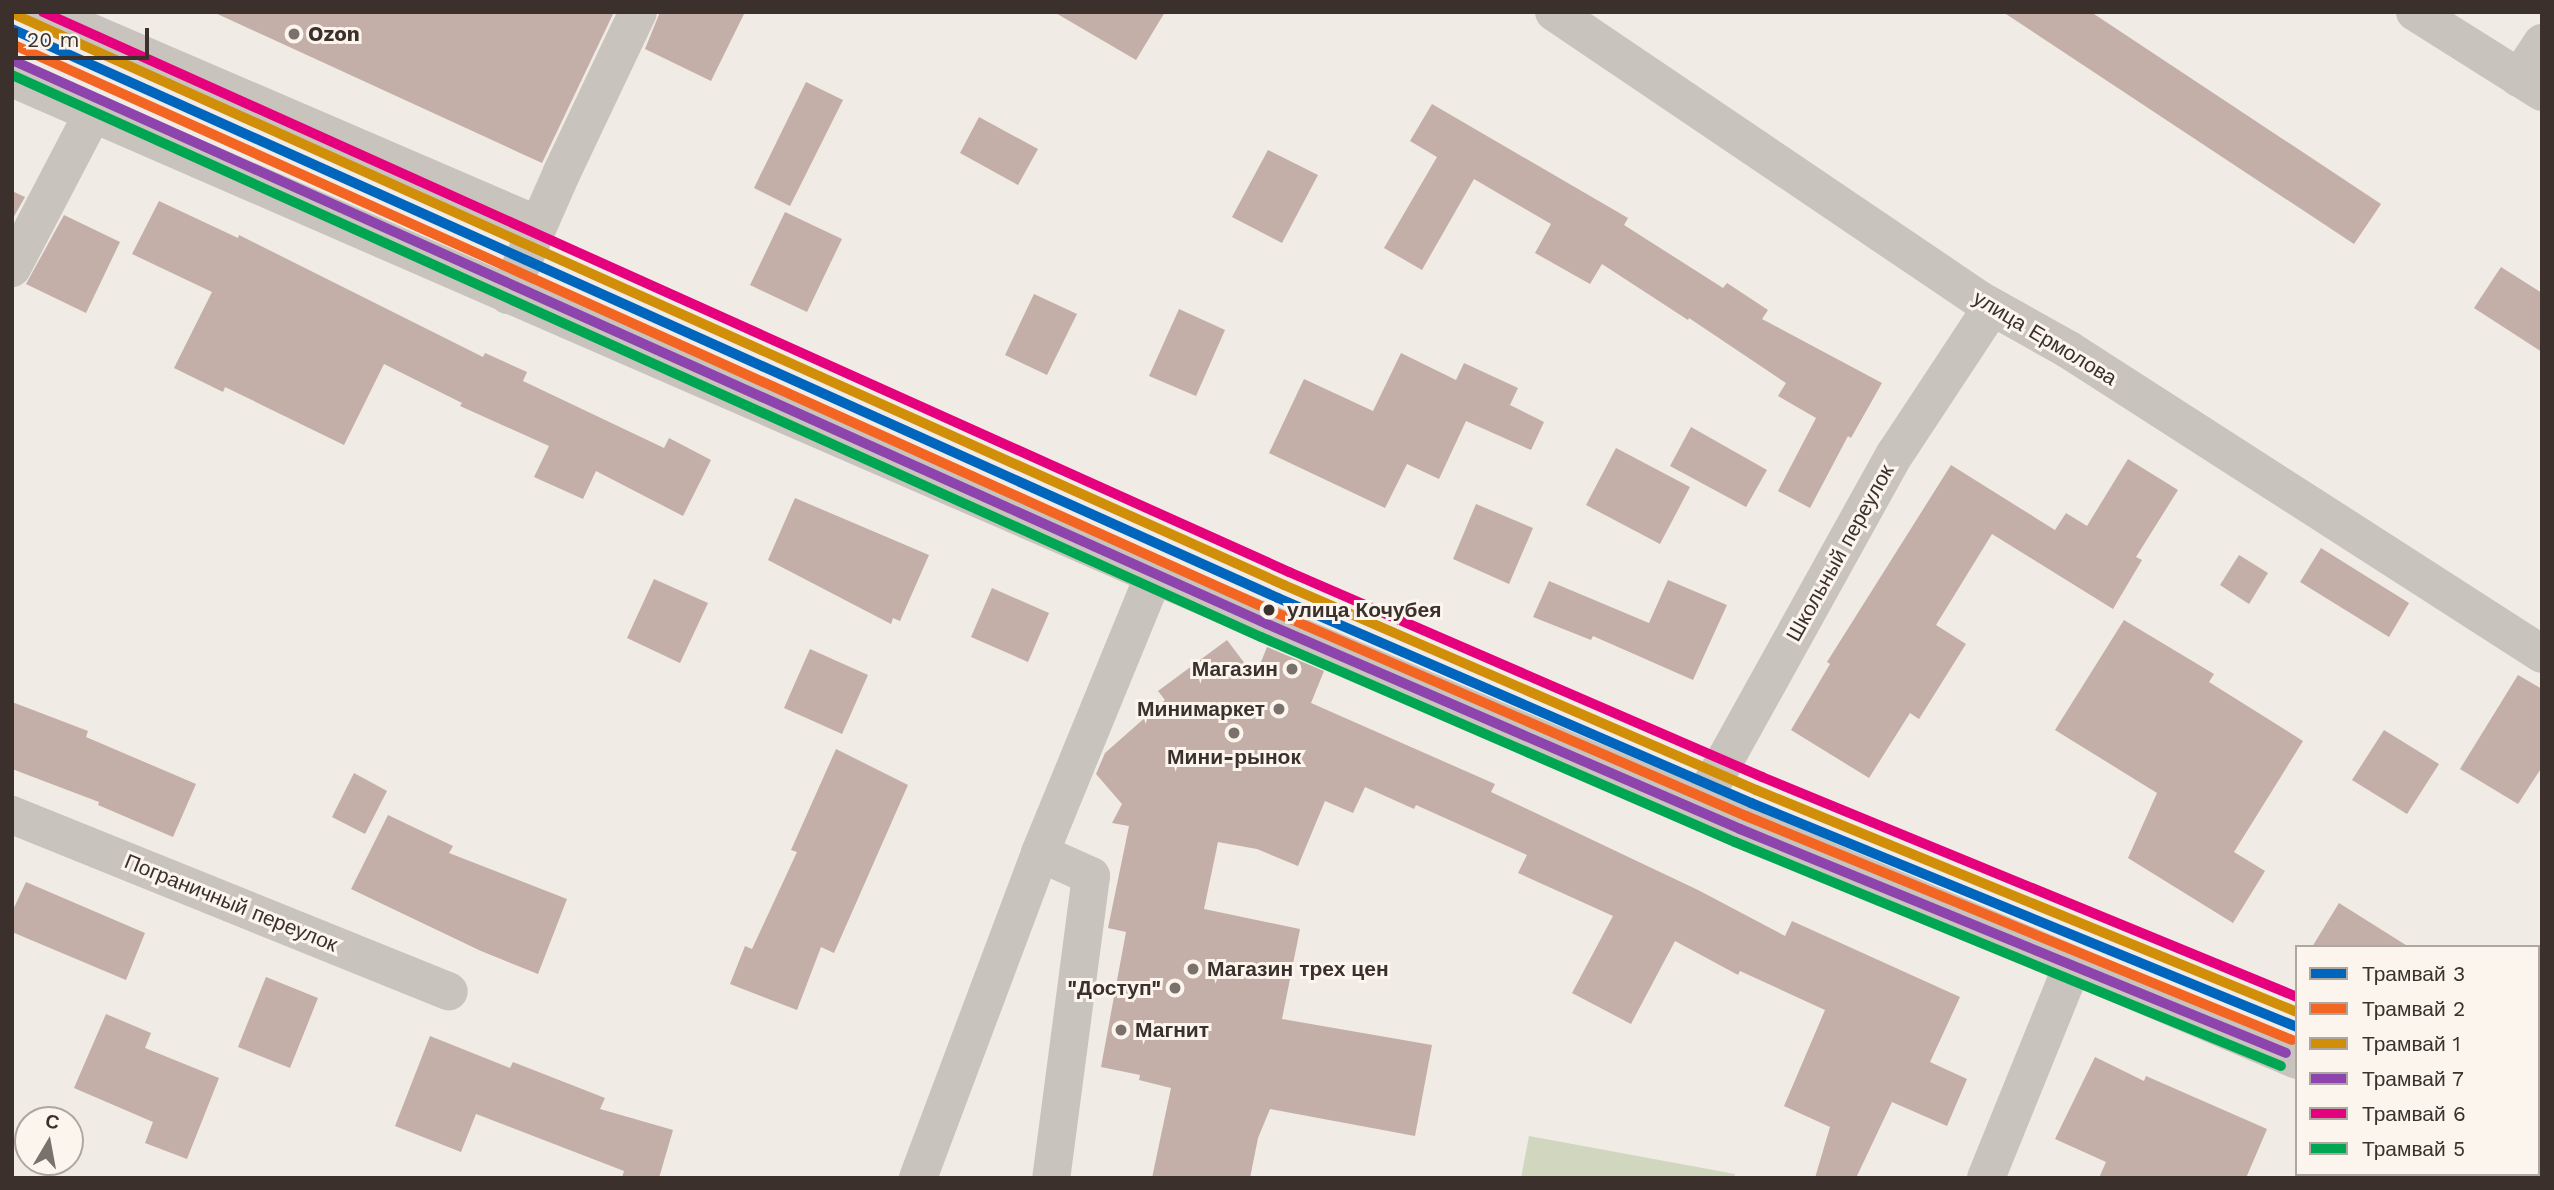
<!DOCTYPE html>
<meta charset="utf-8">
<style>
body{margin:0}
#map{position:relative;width:2554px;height:1190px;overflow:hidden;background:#f0ebe5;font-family:"Work Sans",sans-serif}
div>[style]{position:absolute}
.green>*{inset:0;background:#d1d6bf}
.building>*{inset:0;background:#c3afa7}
.minor>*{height:38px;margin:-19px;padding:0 19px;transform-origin:19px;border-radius:19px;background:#c9c3be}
.tram-1>*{height:10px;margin:-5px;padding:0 5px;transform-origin:5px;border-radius:5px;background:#0065bd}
.tram-2>*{height:10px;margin:-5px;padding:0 5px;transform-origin:5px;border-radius:5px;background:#f26522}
.tram-3>*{height:10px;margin:-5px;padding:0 5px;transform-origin:5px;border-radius:5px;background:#d18e09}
.tram-4>*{height:10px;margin:-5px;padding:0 5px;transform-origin:5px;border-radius:5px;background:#8e44ad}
.tram-5>*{height:10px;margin:-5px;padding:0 5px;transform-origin:5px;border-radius:5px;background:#e5007d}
.tram-6>*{height:10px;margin:-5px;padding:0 5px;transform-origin:5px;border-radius:5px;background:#00a651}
.dots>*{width:19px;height:19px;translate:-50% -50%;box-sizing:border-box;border:4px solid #fbf5ee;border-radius:50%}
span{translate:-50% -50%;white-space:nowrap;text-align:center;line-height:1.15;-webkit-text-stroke:6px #fbf5ee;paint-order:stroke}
.poi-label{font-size:21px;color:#3b302b;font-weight:700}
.left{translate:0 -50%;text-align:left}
.right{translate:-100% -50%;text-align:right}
.street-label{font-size:21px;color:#3b302b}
.stop-label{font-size:21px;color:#3b302b;font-weight:700}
.frame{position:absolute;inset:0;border:14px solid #3b302b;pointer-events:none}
.legend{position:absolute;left:2295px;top:945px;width:245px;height:231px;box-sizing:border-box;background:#fbf5ee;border:2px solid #aea6a0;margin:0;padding:9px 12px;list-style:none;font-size:21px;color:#3b302b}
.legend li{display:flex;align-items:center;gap:14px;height:35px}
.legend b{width:35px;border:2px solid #aea6a0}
.north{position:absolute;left:14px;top:1106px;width:70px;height:70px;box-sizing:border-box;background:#fbf5ee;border:2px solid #aea6a0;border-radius:50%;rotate:10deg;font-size:19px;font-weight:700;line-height:28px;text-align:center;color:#3b302b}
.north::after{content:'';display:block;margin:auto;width:24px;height:32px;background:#7a716c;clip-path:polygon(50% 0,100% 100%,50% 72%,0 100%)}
.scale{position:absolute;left:14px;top:28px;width:135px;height:32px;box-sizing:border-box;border:4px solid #3b302b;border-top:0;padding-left:9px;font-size:21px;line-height:24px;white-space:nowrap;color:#3b302b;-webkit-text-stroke:5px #fbf5ee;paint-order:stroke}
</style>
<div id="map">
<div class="green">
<div style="clip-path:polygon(1529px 1136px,1735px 1174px,1734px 1178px,1521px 1178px)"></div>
</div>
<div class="building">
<div style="clip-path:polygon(213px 12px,614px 12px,542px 163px)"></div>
<div style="clip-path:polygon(660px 12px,745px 12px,711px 81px,645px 49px)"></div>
<div style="clip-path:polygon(1054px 12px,1165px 12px,1136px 60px)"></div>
<div style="clip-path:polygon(2003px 12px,2091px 12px,2381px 204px,2354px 244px)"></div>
<div style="clip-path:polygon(806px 82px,843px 100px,790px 206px,754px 188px)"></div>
<div style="clip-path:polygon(1432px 104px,1628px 218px,1624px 225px,1723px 288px,1727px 283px,1768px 310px,1762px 319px,1882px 383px,1851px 438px,1848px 436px,1810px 508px,1778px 491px,1816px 418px,1778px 396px,1786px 383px,1689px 318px,1688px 320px,1602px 264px,1590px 284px,1535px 253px,1551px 224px,1474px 179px,1422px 270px,1384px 248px,1437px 157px,1410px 141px)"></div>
<div style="clip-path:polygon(979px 117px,1038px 149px,1018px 185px,960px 153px)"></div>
<div style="clip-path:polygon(1268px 150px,1318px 175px,1282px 243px,1232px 217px)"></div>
<div style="clip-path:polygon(12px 191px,25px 197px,12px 220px)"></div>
<div style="clip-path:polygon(159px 201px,238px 238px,239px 235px,483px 357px,485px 353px,527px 372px,523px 381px,664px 448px,669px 438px,711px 460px,683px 516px,596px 471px,583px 499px,534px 477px,549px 446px,460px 406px,462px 403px,384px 364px,344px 445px,225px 387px,223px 392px,174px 368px,212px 292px,132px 254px)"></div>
<div style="clip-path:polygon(785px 212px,842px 239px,807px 312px,750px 285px)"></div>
<div style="clip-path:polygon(64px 215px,120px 242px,86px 313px,26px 284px)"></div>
<div style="clip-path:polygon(2501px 267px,2542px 293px,2542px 352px,2474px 308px)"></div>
<div style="clip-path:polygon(1034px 294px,1077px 314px,1047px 375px,1005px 355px)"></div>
<div style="clip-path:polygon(1179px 309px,1225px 330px,1196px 396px,1149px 376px)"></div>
<div style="clip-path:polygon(1401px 353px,1456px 380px,1464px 363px,1518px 388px,1510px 405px,1544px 422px,1531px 450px,1466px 421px,1439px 479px,1407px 464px,1385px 508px,1269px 453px,1304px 379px,1373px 411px)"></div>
<div style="clip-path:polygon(1691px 427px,1767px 470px,1746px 507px,1670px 466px)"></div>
<div style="clip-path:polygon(1616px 448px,1690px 487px,1660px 544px,1586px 505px)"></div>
<div style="clip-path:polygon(2128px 459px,2178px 490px,2136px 557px,2142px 560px,2113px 609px,1992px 534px,1936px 625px,1966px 644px,1919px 719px,1910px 713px,1869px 778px,1791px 730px,1830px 664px,1827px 662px,1951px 465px,2055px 530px,2066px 513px,2087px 526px)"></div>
<div style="clip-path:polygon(795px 498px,929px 555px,900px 621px,893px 618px,891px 624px,768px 560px)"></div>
<div style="clip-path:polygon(1476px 504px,1533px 528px,1509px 584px,1453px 559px)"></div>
<div style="clip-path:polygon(2321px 548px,2409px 603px,2389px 637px,2300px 582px)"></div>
<div style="clip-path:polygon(2239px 555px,2268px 573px,2249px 604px,2220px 585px)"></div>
<div style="clip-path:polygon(654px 579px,708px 603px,680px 663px,627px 638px)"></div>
<div style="clip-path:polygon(1668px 580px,1727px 605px,1693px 680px,1593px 636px,1591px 640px,1533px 617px,1549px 581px,1649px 623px)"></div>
<div style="clip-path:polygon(992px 588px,1049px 613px,1028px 662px,971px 637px)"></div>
<div style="clip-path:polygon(2124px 620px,2214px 674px,2209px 682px,2303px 741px,2234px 852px,2265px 871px,2233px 923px,2128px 858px,2157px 793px,2055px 730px)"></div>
<div style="clip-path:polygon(1227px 640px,1255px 677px,1267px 647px,1324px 671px,1311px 703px,1495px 784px,1491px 792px,1698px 890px,1785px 936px,1792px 921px,1960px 997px,1930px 1062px,1967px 1079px,1947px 1126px,1892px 1102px,1856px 1178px,1815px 1178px,1830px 1127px,1784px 1106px,1825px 1010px,1740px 971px,1738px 975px,1675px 941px,1631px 1024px,1572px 993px,1613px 916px,1518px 873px,1527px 855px,1416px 805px,1414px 809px,1365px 787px,1353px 813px,1325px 801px,1298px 866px,1257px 849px,1218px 842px,1204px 909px,1300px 929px,1282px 1019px,1432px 1045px,1415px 1136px,1270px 1109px,1258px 1138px,1250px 1178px,1152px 1178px,1171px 1088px,1139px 1080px,1140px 1075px,1101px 1067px,1126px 932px,1108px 928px,1129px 826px,1112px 823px,1122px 804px,1096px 774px,1105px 753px,1165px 700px,1158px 691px)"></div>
<div style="clip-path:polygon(810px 649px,868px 675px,842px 734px,784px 708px)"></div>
<div style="clip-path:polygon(2518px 675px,2542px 689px,2542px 767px,2518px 804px,2460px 769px)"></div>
<div style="clip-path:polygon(12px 702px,88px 731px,86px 737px,196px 784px,173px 837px,98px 805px,99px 802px,12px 769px)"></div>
<div style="clip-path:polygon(2384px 730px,2439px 764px,2407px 814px,2352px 780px)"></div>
<div style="clip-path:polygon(836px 749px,908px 785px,834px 953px,821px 947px,797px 1010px,730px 984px,745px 946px,752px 949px,797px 852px,791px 850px)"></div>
<div style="clip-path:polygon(354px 773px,387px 791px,365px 834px,332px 817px)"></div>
<div style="clip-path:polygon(388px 815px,453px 846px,449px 853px,567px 899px,538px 974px,481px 951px,351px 889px)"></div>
<div style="clip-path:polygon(26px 882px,145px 933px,126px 980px,12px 932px,12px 912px)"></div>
<div style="clip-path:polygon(2339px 903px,2409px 947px,2312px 947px)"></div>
<div style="clip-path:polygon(266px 977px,318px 998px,290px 1068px,238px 1047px)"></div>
<div style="clip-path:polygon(106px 1014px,151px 1033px,145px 1048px,219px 1078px,187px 1159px,145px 1143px,153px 1122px,74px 1088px)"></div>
<div style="clip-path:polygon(430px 1036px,510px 1068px,513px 1062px,605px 1098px,600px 1109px,673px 1130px,659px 1178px,622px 1178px,624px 1171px,476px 1114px,461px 1152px,395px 1126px)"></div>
<div style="clip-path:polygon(2095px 1057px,2144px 1081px,2146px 1076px,2267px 1129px,2246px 1178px,2099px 1178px,2106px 1162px,2055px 1139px)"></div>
</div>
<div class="minor">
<div style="left:43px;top:12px;width:539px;rotate:23.28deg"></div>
<div style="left:1554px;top:12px;width:514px;rotate:34.06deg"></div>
<div style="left:1980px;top:300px;width:102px;rotate:29.3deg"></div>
<div style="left:2069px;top:350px;width:562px;rotate:32.73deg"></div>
<div style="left:2415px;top:12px;width:150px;rotate:32.2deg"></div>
<div style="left:12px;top:78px;width:1245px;rotate:23.52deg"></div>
<div style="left:1154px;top:575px;width:1242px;rotate:22.99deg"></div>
<div style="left:2519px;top:78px;width:42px;rotate:-56.7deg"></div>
<div style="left:12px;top:268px;width:173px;rotate:-62.4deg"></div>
<div style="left:508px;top:295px;width:134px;rotate:-66.3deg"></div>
<div style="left:562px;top:172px;width:177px;rotate:-64.6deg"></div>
<div style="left:1699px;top:807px;width:404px;rotate:-61deg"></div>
<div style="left:1895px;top:454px;width:176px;rotate:-56.6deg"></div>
<div style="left:12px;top:815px;width:471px;rotate:22deg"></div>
<div style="left:1040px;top:853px;width:56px;rotate:24.3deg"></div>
<div style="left:1091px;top:876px;width:305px;rotate:97.5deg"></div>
<div style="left:2538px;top:1162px;width:4px;rotate:14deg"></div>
<div style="left:918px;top:1178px;width:347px;rotate:-69.4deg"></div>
<div style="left:1040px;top:853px;width:300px;rotate:-67.7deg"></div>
<div style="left:1986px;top:1178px;width:229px;rotate:-67.9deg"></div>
</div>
<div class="tram-1">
<div style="left:12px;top:29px;width:1388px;rotate:24.2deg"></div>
<div style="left:1278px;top:598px;width:516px;rotate:23.43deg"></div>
<div style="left:1751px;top:803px;width:590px;rotate:22.31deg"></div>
</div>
<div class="tram-2">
<div style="left:12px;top:44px;width:1382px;rotate:24.23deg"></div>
<div style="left:1272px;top:611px;width:516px;rotate:23.39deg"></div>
<div style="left:1746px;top:816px;width:590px;rotate:22.31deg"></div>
</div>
<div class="tram-3">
<div style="left:18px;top:16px;width:1388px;rotate:24.2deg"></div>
<div style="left:1284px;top:585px;width:515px;rotate:23.48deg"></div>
<div style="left:1756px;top:790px;width:585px;rotate:22.31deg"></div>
</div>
<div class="tram-4">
<div style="left:12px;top:60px;width:1376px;rotate:24.2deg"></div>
<div style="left:1267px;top:624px;width:516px;rotate:23.43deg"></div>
<div style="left:1740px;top:829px;width:590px;rotate:22.31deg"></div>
</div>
<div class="tram-5">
<div style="left:43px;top:12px;width:1366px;rotate:24.2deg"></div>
<div style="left:1289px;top:572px;width:516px;rotate:23.43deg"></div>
<div style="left:1762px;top:777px;width:578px;rotate:22.35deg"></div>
</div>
<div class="tram-6">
<div style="left:12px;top:75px;width:1370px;rotate:24.23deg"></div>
<div style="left:1261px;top:637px;width:516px;rotate:23.39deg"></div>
<div style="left:1735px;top:842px;width:590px;rotate:22.31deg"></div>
</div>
<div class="dots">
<div style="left:294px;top:34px;background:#7a716c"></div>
<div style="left:1269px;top:610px;background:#3b302b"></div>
<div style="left:1292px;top:669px;background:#7a716c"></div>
<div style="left:1279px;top:709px;background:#7a716c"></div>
<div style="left:1234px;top:733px;background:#7a716c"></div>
<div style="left:1193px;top:969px;background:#7a716c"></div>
<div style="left:1175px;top:988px;background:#7a716c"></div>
<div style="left:1121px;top:1030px;background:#7a716c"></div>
</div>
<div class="poi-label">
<span class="left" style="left:308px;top:34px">Ozon</span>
<span class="right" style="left:1278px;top:669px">Магазин</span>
<span class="right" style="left:1265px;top:709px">Минимаркет</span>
<span style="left:1234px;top:757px">Мини-рынок</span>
<span class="left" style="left:1207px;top:969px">Магазин трех цен</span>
<span class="right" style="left:1161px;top:988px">"Доступ"</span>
<span class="left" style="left:1135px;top:1030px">Магнит</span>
</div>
<div class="street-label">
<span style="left:2045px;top:338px;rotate:31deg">улица Ермолова</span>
<span style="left:1840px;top:553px;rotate:-61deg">Школьный переулок</span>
<span style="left:231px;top:903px;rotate:22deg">Пограничный переулок</span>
</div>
<div class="stop-label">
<span class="left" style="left:1287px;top:610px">улица Кочубея</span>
</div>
<div class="frame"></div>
<ul class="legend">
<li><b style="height:9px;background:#0065bd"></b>Трамвай 3</li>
<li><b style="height:9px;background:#f26522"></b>Трамвай 2</li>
<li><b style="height:9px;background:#d18e09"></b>Трамвай 1</li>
<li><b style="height:9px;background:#8e44ad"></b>Трамвай 7</li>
<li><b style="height:9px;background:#e5007d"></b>Трамвай 6</li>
<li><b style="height:9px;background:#00a651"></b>Трамвай 5</li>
</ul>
<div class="north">С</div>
<div class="scale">20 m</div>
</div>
